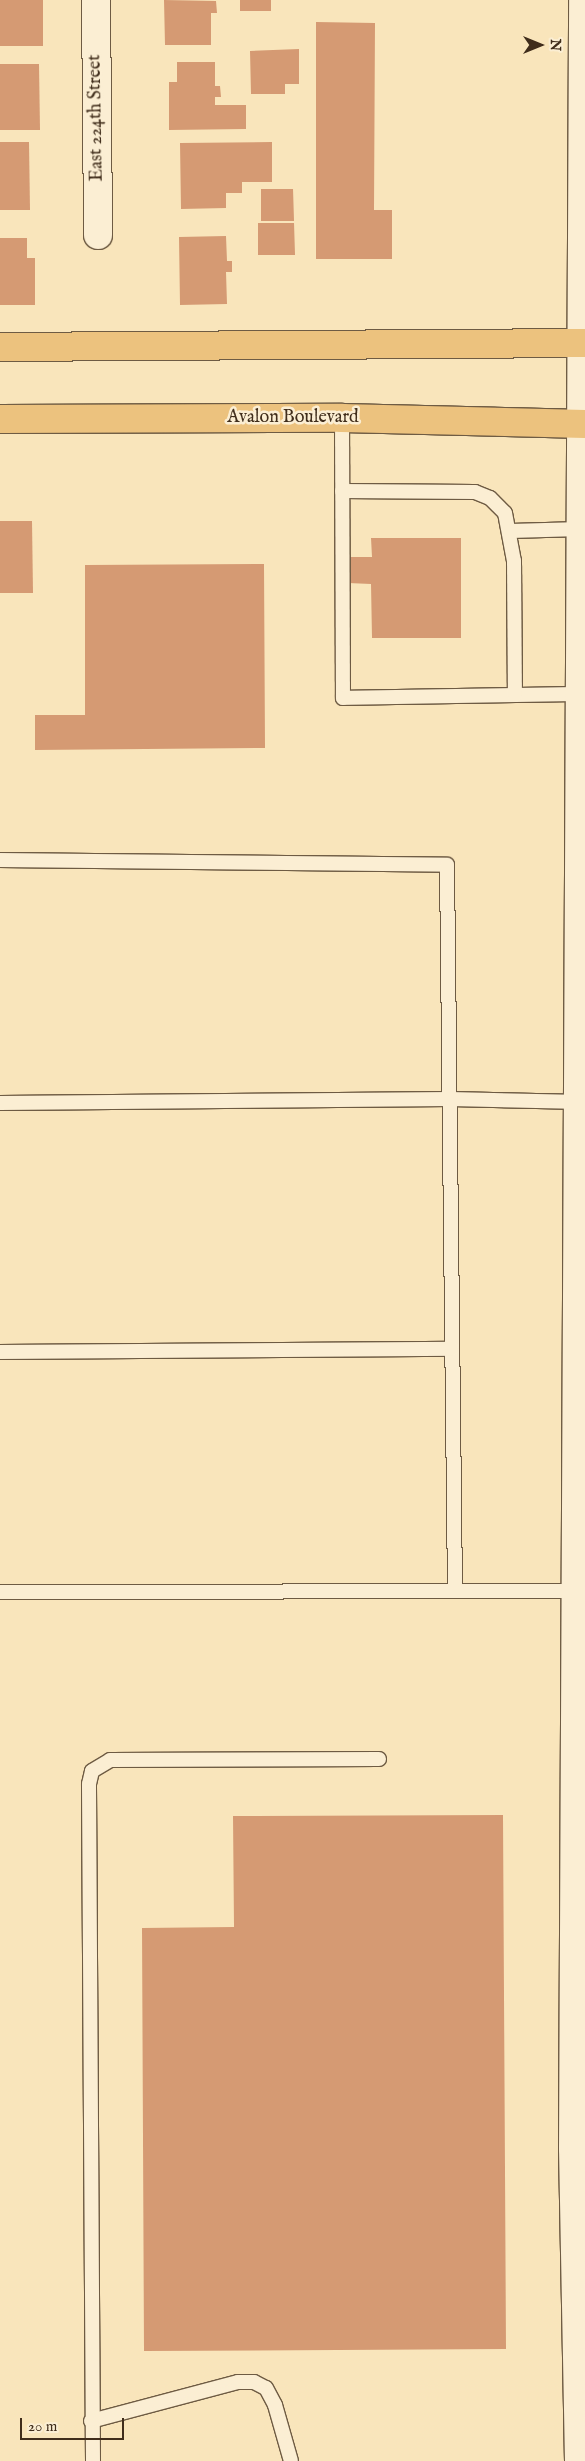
<!DOCTYPE html>
<style>
body{margin:0}
#map{position:relative;width:585px;height:2461px;overflow:hidden;background:#f9e5bb;font-family:"IM FELL English",serif}
div>[style]{position:absolute}
.building>*{inset:0;background:#d59a73}
.roads{filter:drop-shadow(1px 0 #6e5b43) drop-shadow(-1px 0 #6e5b43) drop-shadow(0 1px #6e5b43) drop-shadow(0 -1px #6e5b43)}
.service>*{height:14px;margin:-7px;padding:0 7px;transform-origin:7px;border-radius:7px;background:#fbeed3}
.minor>*{height:28px;margin:-14px;padding:0 14px;transform-origin:14px;border-radius:14px;background:#fbeed3}
.secondary>*{height:28px;margin:-14px;padding:0 14px;transform-origin:14px;border-radius:14px;background:#fbeed3}
.primary>*{height:28px;margin:-14px;padding:0 14px;transform-origin:14px;border-radius:14px;background:#ecc27e}
span{translate:-50% -50%;white-space:nowrap;text-align:center;line-height:1.15;-webkit-text-stroke:5px #fbeed3;paint-order:stroke}
.street-label{font-size:18px;color:#402d1b}
.north{position:absolute;left:515px;top:20px;width:50px;height:50px;-webkit-text-stroke:4px #fbeed3;paint-order:stroke;rotate:90deg;font-size:14px;font-weight:700;line-height:20px;text-align:center;color:#402d1b}
.north::after{content:'';display:block;margin:auto;width:18px;height:22px;background:#402d1b;clip-path:polygon(50% 0,100% 100%,50% 72%,0 100%)}
.scale{position:absolute;left:20px;top:2418px;width:104px;height:22px;box-sizing:border-box;border:2px solid #402d1b;border-top:0;padding-left:6px;font-size:15px;line-height:18px;white-space:nowrap;color:#402d1b;-webkit-text-stroke:4px #fbeed3;paint-order:stroke}
</style>
<div id="map">
<div class="building">
<div style="clip-path:polygon(0 0,43px 0,43px 46px,0 46px)"></div>
<div style="clip-path:polygon(164px 0,216px 1px,217px 13px,211px 13px,211px 45px,165px 45px)"></div>
<div style="clip-path:polygon(240px 0,271px 0,271px 11px,240px 11px)"></div>
<div style="clip-path:polygon(316px 22px,375px 23px,374px 210px,392px 210px,392px 259px,316px 259px)"></div>
<div style="clip-path:polygon(299px 49px,299px 84px,285px 84px,285px 94px,251px 94px,250px 51px)"></div>
<div style="clip-path:polygon(177px 62px,215px 62px,215px 86px,220px 86px,221px 97px,215px 97px,215px 105px,246px 105px,246px 129px,169px 130px,169px 82px,177px 82px)"></div>
<div style="clip-path:polygon(0 64px,39px 64px,40px 130px,0 130px)"></div>
<div style="clip-path:polygon(0 142px,29px 142px,30px 210px,0 210px)"></div>
<div style="clip-path:polygon(272px 142px,272px 182px,242px 182px,242px 193px,226px 193px,226px 208px,181px 209px,180px 143px)"></div>
<div style="clip-path:polygon(261px 189px,293px 189px,294px 221px,261px 221px)"></div>
<div style="clip-path:polygon(258px 223px,294px 223px,295px 255px,258px 255px)"></div>
<div style="clip-path:polygon(226px 236px,227px 261px,232px 261px,232px 272px,226px 272px,227px 304px,180px 305px,179px 237px)"></div>
<div style="clip-path:polygon(0 238px,27px 238px,27px 258px,35px 258px,35px 305px,0 305px)"></div>
<div style="clip-path:polygon(0 521px,32px 521px,33px 593px,0 593px)"></div>
<div style="clip-path:polygon(371px 538px,461px 538px,461px 638px,372px 638px,371px 584px,348px 583px,348px 557px,372px 557px)"></div>
<div style="clip-path:polygon(264px 564px,265px 748px,35px 750px,35px 715px,85px 715px,85px 565px)"></div>
<div style="clip-path:polygon(503px 1815px,506px 2349px,144px 2351px,142px 1928px,234px 1927px,233px 1816px)"></div>
</div>
<div class="roads">
<div class="service">
<div style="left:342px;top:418px;width:280px;rotate:89.8deg"></div>
<div style="left:343px;top:698px;width:241px;rotate:-1deg"></div>
<div style="left:342px;top:491px;width:133px;rotate:0.4deg"></div>
<div style="left:475px;top:492px;width:16px;rotate:22deg"></div>
<div style="left:490px;top:498px;width:21px;rotate:45deg"></div>
<div style="left:505px;top:513px;width:49px;rotate:79.4deg"></div>
<div style="left:514px;top:561px;width:134px;rotate:89.6deg"></div>
<div style="left:510px;top:531px;width:71px;rotate:-1.6deg"></div>
<div style="left:0;top:860px;width:447px;rotate:0.6deg"></div>
<div style="left:447px;top:865px;width:725px;rotate:89.37deg"></div>
<div style="left:0;top:1103px;width:450px;rotate:-0.5deg"></div>
<div style="left:450px;top:1099px;width:132px;rotate:1.3deg"></div>
<div style="left:0;top:1352px;width:452px;rotate:-0.4deg"></div>
<div style="left:0;top:1592px;width:577px;rotate:-0.1deg"></div>
<div style="left:91px;top:2421px;width:152px;rotate:-14.9deg"></div>
<div style="left:238px;top:2382px;width:16px"></div>
<div style="left:254px;top:2382px;width:13px;rotate:27deg"></div>
<div style="left:266px;top:2388px;width:19px;rotate:62deg"></div>
<div style="left:275px;top:2405px;width:58px;rotate:74.1deg"></div>
<div style="left:93px;top:2461px;width:677px;rotate:-90.34deg"></div>
<div style="left:89px;top:1784px;width:13px;rotate:-77deg"></div>
<div style="left:92px;top:1771px;width:21px;rotate:-31deg"></div>
<div style="left:110px;top:1760px;width:269px;rotate:-0.2deg"></div>
</div>
<div class="minor">
<div style="left:96px;top:0;width:235px;rotate:89.5deg"></div>
</div>
<div class="secondary">
<div style="left:579px;top:2461px;width:313px;rotate:-91.1deg"></div>
<div style="left:573px;top:2148px;width:2148px;rotate:-89.73deg"></div>
</div>
<div class="primary">
<div style="left:0;top:347px;width:585px;rotate:-0.39deg"></div>
<div style="left:0;top:419px;width:342px;rotate:-0.2deg"></div>
<div style="left:342px;top:418px;width:243px;rotate:1.4deg"></div>
</div>
</div>
<div class="street-label">
<span style="left:97px;top:118px;rotate:-91deg">East 224th Street</span>
<span style="left:293px;top:418px">Avalon Boulevard</span>
</div>
<div class="north">N</div>
<div class="scale">20 m</div>
</div>
